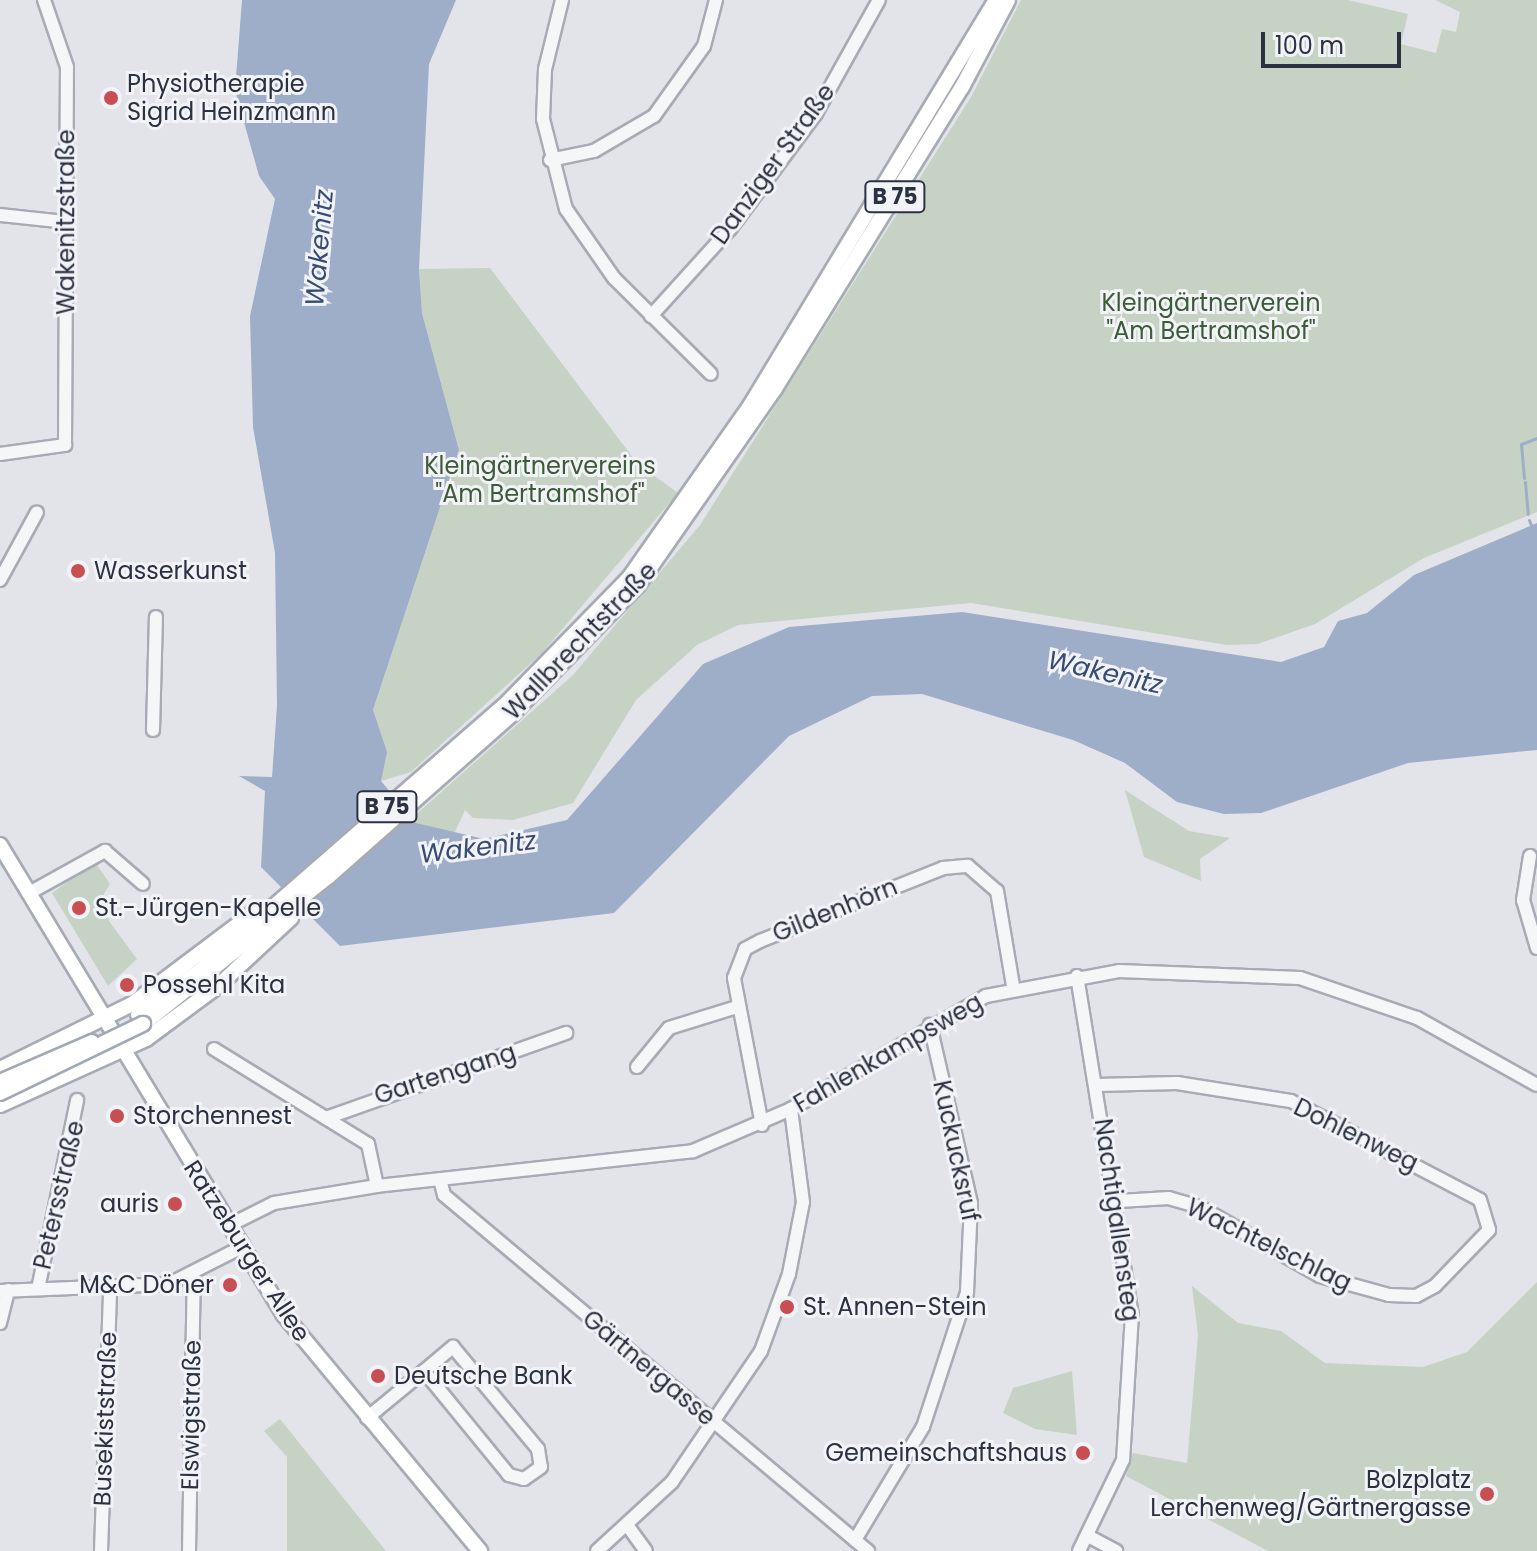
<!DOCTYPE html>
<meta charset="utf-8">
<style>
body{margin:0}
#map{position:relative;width:1537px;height:1551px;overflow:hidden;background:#e2e4ea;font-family:Poppins,sans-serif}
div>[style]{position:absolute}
.green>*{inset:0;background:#c6d3c4}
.water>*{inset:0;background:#9faec8}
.stream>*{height:3px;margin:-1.5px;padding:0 1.5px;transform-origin:1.5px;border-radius:1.5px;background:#9faec8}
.roads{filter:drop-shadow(2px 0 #a7abb4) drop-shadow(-2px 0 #a7abb4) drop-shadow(0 2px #a7abb4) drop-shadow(0 -2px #a7abb4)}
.minor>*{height:12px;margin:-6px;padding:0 6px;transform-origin:6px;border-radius:6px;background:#f5f6f8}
.major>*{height:14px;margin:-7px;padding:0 7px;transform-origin:7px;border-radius:7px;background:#fff}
.bridges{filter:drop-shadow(2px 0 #a2a8b5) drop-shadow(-2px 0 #a2a8b5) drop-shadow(0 2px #a2a8b5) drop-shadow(0 -2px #a2a8b5)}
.major-bridge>*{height:14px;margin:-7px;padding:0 7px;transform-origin:7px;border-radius:7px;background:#fff}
.dots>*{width:22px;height:22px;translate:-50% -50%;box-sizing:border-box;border:4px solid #f2f3f7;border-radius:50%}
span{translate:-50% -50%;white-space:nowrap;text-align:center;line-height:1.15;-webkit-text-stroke:6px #f2f3f7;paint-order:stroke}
.shield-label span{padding:2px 6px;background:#f2f3f7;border:2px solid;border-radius:6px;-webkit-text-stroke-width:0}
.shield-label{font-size:22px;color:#2b3141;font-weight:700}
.poi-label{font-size:24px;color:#2b3141}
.left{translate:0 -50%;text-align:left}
.right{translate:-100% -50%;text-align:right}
.street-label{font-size:24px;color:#2b3141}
.park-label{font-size:24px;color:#3c5c39}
.water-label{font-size:26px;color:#374b73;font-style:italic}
.scale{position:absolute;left:1261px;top:32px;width:140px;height:36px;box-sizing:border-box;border:4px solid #2b3141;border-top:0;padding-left:10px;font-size:24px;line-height:28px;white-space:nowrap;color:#2b3141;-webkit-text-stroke:6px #f2f3f7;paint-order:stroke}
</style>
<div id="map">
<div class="green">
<div style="clip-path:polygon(1021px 0,1348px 0,1408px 14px,1401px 44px,1436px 53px,1442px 29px,1456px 32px,1460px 12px,1435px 0,1537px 0,1537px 512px,1424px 558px,1315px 624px,1258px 644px,1227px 645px,971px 603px,738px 625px,697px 645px,636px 700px,573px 803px,513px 820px,473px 818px,465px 810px,454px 834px,416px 823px,412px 818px,573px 675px,700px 525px,971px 97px)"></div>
<div style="clip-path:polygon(490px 268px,637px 463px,678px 493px,542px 653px,411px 772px,381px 781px,373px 710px,459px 450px,422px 313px,419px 269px)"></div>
<div style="clip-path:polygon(1125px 790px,1189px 831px,1230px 838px,1200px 859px,1201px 881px,1144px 857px)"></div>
<div style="clip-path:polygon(95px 862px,110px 884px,102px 897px,109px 921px,137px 959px,108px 986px,52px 893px)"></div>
<div style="clip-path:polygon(1537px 1282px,1537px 1551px,1268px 1551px,1126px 1476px,1133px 1453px,1187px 1463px,1198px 1335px,1192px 1286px,1238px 1323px,1281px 1331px,1325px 1363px,1423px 1367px,1467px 1352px)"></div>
<div style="clip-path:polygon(1072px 1371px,1077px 1435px,1035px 1429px,1003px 1413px,1013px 1388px)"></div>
<div style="clip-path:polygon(280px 1419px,386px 1551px,287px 1551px,287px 1457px,264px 1431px)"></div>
</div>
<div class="water">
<div style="clip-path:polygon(242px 0,456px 0,429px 64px,419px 269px,422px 313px,459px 450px,373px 710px,387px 752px,381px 781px,416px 823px,484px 839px,567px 820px,703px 664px,789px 627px,962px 612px,1281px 662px,1324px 647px,1338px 621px,1367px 613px,1414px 575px,1537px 523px,1537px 750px,1408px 763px,1261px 813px,1224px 814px,1177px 802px,1125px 763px,1073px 740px,922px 694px,872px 696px,789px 736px,614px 913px,340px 946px,261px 867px,265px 791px,239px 776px,272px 777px,277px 706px,275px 553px,253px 427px,250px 316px,275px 199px,259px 176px,235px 90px)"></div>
</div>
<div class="stream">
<div style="left:1524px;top:478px;width:34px;rotate:-95deg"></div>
<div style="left:1521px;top:444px;width:17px;rotate:-21deg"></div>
<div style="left:1525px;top:482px;width:32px;rotate:85deg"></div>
<div style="left:1529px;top:520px;width:5px;rotate:68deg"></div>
</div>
<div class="roads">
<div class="minor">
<div style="left:562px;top:0;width:71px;rotate:103.8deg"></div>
<div style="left:545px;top:69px;width:50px;rotate:92.3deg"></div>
<div style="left:543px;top:119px;width:93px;rotate:75.7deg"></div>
<div style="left:566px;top:209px;width:84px;rotate:55.2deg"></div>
<div style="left:614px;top:278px;width:136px;rotate:44.7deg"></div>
<div style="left:550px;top:160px;width:45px;rotate:-11.6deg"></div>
<div style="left:594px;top:151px;width:69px;rotate:-30.3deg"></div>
<div style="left:654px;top:116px;width:86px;rotate:-54.5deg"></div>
<div style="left:704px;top:46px;width:48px;rotate:-75.4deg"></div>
<div style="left:0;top:215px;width:66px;rotate:6.1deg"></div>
<div style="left:651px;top:316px;width:118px;rotate:-47.8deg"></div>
<div style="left:730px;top:229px;width:144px;rotate:-53.4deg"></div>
<div style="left:816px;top:113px;width:129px;rotate:-60.9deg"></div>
<div style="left:0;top:454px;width:66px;rotate:-7.9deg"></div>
<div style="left:65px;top:445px;width:378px;rotate:-89.7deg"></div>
<div style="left:67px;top:67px;width:71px;rotate:-108.9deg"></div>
<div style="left:0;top:580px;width:77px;rotate:-61.4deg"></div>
<div style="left:153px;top:730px;width:113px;rotate:-88.5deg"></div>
<div style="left:1530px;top:856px;width:45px;rotate:99deg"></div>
<div style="left:1523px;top:900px;width:50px;rotate:73.7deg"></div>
<div style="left:31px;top:892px;width:85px;rotate:-29deg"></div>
<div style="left:105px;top:851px;width:50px;rotate:41deg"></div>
<div style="left:1077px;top:976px;width:342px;rotate:80.8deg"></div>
<div style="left:1132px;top:1314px;width:146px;rotate:93.5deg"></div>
<div style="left:1123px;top:1460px;width:101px;rotate:115.8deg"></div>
<div style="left:214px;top:1049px;width:181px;rotate:31.7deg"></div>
<div style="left:368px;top:1144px;width:43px;rotate:77.9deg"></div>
<div style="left:637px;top:1067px;width:50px;rotate:-50.6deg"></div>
<div style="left:669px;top:1028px;width:71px;rotate:-17.2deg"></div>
<div style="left:1097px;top:1085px;width:80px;rotate:-1.4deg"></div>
<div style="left:1177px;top:1083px;width:115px;rotate:9deg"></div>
<div style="left:1291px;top:1101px;width:213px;rotate:27.6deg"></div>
<div style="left:1480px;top:1200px;width:31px;rotate:73deg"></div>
<div style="left:1489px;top:1230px;width:78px;rotate:134deg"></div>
<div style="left:1435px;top:1286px;width:21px;rotate:152deg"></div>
<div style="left:1416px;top:1296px;width:27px;rotate:-178deg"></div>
<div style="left:1389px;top:1295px;width:72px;rotate:-164.6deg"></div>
<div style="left:1320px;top:1276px;width:138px;rotate:-150.1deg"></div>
<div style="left:1200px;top:1207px;width:32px;rotate:-164deg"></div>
<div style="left:1169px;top:1198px;width:50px;rotate:176.6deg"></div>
<div style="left:326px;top:1118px;width:255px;rotate:-19.5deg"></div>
<div style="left:762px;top:1125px;width:150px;rotate:-100.8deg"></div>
<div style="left:734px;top:978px;width:31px;rotate:-69deg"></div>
<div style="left:745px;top:949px;width:17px;rotate:-28deg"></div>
<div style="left:760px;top:941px;width:197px;rotate:-21.7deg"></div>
<div style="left:943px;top:868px;width:25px;rotate:-5deg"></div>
<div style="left:968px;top:866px;width:38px;rotate:41deg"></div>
<div style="left:997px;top:891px;width:96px;rotate:80.4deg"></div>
<div style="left:440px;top:1179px;width:16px;rotate:76deg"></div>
<div style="left:444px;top:1195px;width:554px;rotate:40.02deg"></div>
<div style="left:228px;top:1226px;width:51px;rotate:-26.6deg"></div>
<div style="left:274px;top:1203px;width:104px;rotate:-9.4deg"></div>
<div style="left:377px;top:1186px;width:318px;rotate:-6.3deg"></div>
<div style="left:693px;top:1151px;width:107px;rotate:-23.2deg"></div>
<div style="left:791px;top:1109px;width:225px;rotate:-30.1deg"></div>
<div style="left:986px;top:996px;width:135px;rotate:-10.6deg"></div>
<div style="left:1119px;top:971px;width:181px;rotate:2.2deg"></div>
<div style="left:1300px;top:978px;width:124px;rotate:18.9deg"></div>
<div style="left:1417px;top:1018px;width:137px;rotate:29.2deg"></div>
<div style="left:38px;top:1289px;width:193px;rotate:-78.3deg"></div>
<div style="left:0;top:1291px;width:169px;rotate:-2.4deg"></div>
<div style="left:169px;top:1284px;width:82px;rotate:-26.9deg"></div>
<div style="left:0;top:1323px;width:34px;rotate:-76deg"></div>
<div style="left:367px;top:1418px;width:14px;rotate:-39deg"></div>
<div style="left:378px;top:1409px;width:60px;rotate:-39.6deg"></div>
<div style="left:424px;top:1371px;width:38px;rotate:-40deg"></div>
<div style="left:453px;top:1347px;width:133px;rotate:50.2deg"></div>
<div style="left:538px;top:1449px;width:18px;rotate:81deg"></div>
<div style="left:541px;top:1467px;width:21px;rotate:145deg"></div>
<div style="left:524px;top:1479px;width:16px;rotate:-165deg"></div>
<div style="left:509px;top:1475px;width:134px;rotate:-129.3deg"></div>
<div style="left:627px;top:1525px;width:32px;rotate:54deg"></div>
<div style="left:1088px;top:1536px;width:32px;rotate:28deg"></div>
<div style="left:855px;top:1540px;width:132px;rotate:-59deg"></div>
<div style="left:923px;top:1427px;width:142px;rotate:-71.9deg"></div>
<div style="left:967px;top:1292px;width:89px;rotate:-87.4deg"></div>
<div style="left:971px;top:1203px;width:183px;rotate:-103deg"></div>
<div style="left:101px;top:1551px;width:264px;rotate:-88deg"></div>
<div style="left:189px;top:1551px;width:273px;rotate:-89deg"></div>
<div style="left:597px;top:1551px;width:102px;rotate:-42.6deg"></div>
<div style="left:672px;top:1482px;width:158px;rotate:-55.8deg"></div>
<div style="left:761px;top:1351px;width:82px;rotate:-70deg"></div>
<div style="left:789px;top:1274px;width:73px;rotate:-79deg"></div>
<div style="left:803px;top:1202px;width:94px;rotate:-97.4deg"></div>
</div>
<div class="major">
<div style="left:0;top:845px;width:549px;rotate:58.86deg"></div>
<div style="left:284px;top:1315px;width:307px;rotate:50.3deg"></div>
<div style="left:138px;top:1015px;width:79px;rotate:-35.7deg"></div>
<div style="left:202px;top:969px;width:400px;rotate:-41.1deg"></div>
<div style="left:504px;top:706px;width:179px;rotate:-45.7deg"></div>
<div style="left:629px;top:578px;width:210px;rotate:-54.9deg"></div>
<div style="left:750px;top:406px;width:475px;rotate:-58.8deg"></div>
<div style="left:143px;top:1024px;width:238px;rotate:-38.5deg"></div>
<div style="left:329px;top:876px;width:244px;rotate:-41.5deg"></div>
<div style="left:512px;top:714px;width:180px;rotate:-45.7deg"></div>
<div style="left:638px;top:585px;width:238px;rotate:-55.1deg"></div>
<div style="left:774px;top:390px;width:357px;rotate:-58.2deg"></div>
<div style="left:962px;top:87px;width:98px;rotate:-62.1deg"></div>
<div style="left:0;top:1069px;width:147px;rotate:-26.2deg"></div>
<div style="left:132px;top:1004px;width:160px;rotate:-36.9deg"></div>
<div style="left:0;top:1105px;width:160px;rotate:-24.3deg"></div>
<div style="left:146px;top:1039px;width:89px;rotate:-36.4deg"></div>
<div style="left:218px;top:986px;width:100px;rotate:-43deg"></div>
</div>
</div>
<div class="bridges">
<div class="major-bridge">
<div style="left:0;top:1082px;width:100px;rotate:-23.5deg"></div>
<div style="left:0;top:1093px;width:159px;rotate:-25.8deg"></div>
</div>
</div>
<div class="dots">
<div style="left:111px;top:98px;background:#c74f54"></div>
<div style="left:78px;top:571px;background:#c74f54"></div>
<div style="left:79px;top:908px;background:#c74f54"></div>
<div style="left:127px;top:985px;background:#c74f54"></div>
<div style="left:117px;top:1116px;background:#c74f54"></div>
<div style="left:175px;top:1204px;background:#c74f54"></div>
<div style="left:230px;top:1285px;background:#c74f54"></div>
<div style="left:787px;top:1307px;background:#c74f54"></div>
<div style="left:378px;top:1376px;background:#c74f54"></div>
<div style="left:1083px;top:1453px;background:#c74f54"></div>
<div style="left:1487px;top:1494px;background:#c74f54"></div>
</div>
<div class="shield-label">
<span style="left:895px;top:197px">B 75</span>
<span style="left:387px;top:807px">B 75</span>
</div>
<div class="poi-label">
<span class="left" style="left:127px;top:98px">Physiotherapie<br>Sigrid Heinzmann</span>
<span class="left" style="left:94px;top:571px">Wasserkunst</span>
<span class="left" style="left:95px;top:908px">St.-Jürgen-Kapelle</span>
<span class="left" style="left:143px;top:985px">Possehl Kita</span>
<span class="left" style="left:133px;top:1116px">Storchennest</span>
<span class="right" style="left:159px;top:1204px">auris</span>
<span class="right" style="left:214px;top:1285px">M&amp;C Döner</span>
<span class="left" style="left:803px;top:1307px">St. Annen-Stein</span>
<span class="left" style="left:394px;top:1376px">Deutsche Bank</span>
<span class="right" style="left:1067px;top:1453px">Gemeinschaftshaus</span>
<span class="right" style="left:1471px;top:1494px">Bolzplatz<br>Lerchenweg/Gärtnergasse</span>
</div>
<div class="street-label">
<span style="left:773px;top:164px;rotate:-54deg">Danziger Straße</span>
<span style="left:66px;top:222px;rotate:-90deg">Wakenitzstraße</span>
<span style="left:580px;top:641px;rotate:-46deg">Wallbrechtstraße</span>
<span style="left:835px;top:910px;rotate:-22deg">Gildenhörn</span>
<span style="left:888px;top:1053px;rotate:-30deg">Fahlenkampsweg</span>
<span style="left:445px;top:1074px;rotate:-18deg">Gartengang</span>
<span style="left:1356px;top:1135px;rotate:26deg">Dohlenweg</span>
<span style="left:956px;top:1151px;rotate:78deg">Kuckucksruf</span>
<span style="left:59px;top:1195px;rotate:-77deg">Petersstraße</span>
<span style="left:1117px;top:1220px;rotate:82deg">Nachtigallensteg</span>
<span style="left:1269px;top:1245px;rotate:26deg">Wachtelschlag</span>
<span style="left:247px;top:1251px;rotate:57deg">Ratzeburger Allee</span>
<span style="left:649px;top:1368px;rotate:40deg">Gärtnergasse</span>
<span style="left:191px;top:1415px;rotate:-89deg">Elswigstraße</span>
<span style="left:105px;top:1419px;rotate:-88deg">Busekiststraße</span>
</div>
<div class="park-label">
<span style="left:1211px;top:317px">Kleingärtnerverein<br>"Am Bertramshof"</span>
<span style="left:540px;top:480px">Kleingärtnervereins<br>"Am Bertramshof"</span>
</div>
<div class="water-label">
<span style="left:320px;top:248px;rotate:-85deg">Wakenitz</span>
<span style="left:1105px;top:673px;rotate:13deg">Wakenitz</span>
<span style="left:478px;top:848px;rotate:-7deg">Wakenitz</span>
</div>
<div class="scale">100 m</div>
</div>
